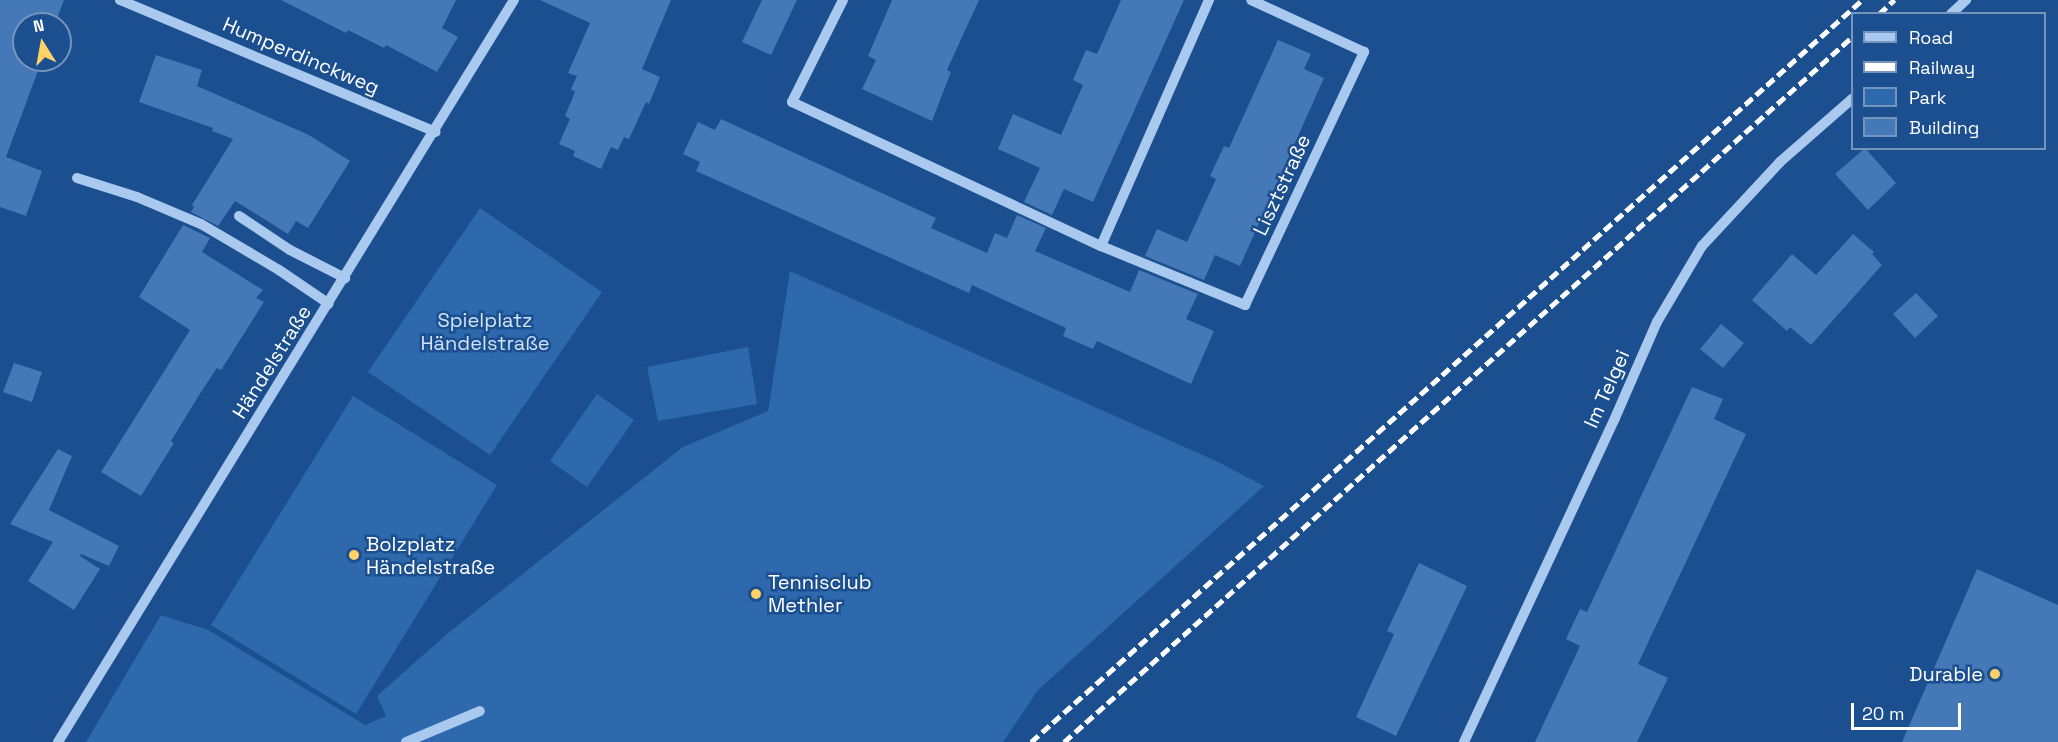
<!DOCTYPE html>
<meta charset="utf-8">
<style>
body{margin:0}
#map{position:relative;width:2058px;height:742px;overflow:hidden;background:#1b4f8f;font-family:"Space Grotesk",sans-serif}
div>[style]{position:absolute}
.green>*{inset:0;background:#2e69ad}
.building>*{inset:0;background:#4478b7}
.minor>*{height:10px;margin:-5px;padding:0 5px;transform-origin:5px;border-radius:5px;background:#a9c9ee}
.rail>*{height:4.5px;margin-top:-2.25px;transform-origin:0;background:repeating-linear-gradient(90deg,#fff 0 10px,transparent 0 14.5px)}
.dots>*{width:16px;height:16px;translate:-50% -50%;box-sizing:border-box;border:3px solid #1b4f8f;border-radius:50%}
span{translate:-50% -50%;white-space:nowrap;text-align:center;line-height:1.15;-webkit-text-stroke:5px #1b4f8f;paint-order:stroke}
.street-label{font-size:20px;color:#fff}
.park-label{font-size:20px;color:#cfe3fa}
.poi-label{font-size:20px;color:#fff}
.left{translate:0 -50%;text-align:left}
.right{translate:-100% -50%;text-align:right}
.legend{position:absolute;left:1851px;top:12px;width:195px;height:138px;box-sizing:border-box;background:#1b4f8f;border:2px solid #7695bc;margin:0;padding:8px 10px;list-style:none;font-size:18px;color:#fff}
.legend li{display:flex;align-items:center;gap:12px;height:30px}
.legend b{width:30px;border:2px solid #7695bc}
.north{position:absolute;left:12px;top:12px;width:60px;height:60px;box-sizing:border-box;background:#1b4f8f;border:2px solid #7695bc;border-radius:50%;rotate:349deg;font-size:16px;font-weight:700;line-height:24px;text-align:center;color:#fff}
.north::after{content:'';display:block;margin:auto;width:21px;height:27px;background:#ffd166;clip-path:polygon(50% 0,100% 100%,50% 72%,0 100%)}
.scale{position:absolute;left:1851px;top:703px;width:110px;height:27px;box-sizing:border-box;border:3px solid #fff;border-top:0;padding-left:8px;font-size:18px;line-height:21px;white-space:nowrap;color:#fff;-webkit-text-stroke:4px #1b4f8f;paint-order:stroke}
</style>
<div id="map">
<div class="green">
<div style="clip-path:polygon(480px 208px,602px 292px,490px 455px,368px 372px)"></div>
<div style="clip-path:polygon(790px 271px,1218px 462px,1264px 486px,1038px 690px,1003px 742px,86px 742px,161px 615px,208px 630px,365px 725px,386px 716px,377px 696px,448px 633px,683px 447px,768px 411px)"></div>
<div style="clip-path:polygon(748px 347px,757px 404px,658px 421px,647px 367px)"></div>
<div style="clip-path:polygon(597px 394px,634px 420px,587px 487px,550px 461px)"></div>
<div style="clip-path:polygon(353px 396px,497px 485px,356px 714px,211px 625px)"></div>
</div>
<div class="building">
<div style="clip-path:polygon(0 0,64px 0,55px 24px,24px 24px,24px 60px,42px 60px,6px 157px,42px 171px,26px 216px,0 207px)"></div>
<div style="clip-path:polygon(281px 0,456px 0,442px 28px,458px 37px,437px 72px,386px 45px,384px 48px,348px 30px,346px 33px)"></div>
<div style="clip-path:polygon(540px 0,671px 0,642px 69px,660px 77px,649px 104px,646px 102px,629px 139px,624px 137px,618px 150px,611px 147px,601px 169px,573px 156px,575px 151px,559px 144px,570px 119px,565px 116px,575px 92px,571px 89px,577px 76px,568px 73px,590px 23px)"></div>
<div style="clip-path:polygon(762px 0,797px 0,771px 55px,742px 42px)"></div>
<div style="clip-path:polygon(892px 0,979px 0,947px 70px,951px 72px,932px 121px,862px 89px,876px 60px,868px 56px)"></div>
<div style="clip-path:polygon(1121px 0,1184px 0,1093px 202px,1064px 189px,1052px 215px,1024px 202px,1040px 168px,998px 149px,1013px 114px,1061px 135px,1083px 85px,1073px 80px,1086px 50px,1097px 54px)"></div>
<div style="clip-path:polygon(1278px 40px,1311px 54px,1304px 69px,1324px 78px,1240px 266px,1215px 255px,1204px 280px,1145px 256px,1157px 229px,1187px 242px,1216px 179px,1210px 176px,1224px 146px,1229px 148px)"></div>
<div style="clip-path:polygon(156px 55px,202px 70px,197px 86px,309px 135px,350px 161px,308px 228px,296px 221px,288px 234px,235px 201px,218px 226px,191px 212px,194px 207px,192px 205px,233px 139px,212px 131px,213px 128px,139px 102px)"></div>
<div style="clip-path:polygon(721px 119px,936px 218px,931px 228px,987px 253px,995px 233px,1007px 238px,1017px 215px,1046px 228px,1035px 251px,1130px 292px,1139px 270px,1198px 294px,1186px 319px,1214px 331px,1191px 384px,1097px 341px,1093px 349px,1063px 336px,1066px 328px,1004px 300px,972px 285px,969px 293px,696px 171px,700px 162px,683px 154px,698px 122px,715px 130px)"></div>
<div style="clip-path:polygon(1865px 148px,1896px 183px,1868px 210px,1835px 174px)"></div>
<div style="clip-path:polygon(183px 225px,210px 238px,202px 252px,263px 290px,256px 298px,264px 302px,221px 370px,217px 368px,201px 392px,171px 441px,174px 443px,141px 496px,101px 472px,190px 330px,139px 297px)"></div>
<div style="clip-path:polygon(1853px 234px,1874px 252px,1872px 254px,1882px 265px,1811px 345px,1790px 327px,1787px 331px,1752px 300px,1792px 254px,1816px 275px)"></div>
<div style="clip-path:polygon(1916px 293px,1938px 316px,1915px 338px,1893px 314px)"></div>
<div style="clip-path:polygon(1721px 324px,1744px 343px,1723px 368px,1700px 349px)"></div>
<div style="clip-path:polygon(14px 363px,42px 372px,32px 402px,3px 392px)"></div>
<div style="clip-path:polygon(1692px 387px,1723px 399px,1714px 419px,1746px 434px,1638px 664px,1668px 678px,1637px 742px,1535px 742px,1580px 646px,1566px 639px,1580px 609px,1587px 612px)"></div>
<div style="clip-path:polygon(58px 449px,72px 456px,49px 510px,119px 546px,109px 566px,81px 554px,80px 556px,100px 569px,74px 610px,28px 581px,53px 542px,10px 524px)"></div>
<div style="clip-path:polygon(1419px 563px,1467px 586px,1396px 736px,1356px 717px,1394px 634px,1387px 631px)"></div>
<div style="clip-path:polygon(1977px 569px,2058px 605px,2058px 742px,1902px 742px)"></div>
</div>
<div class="minor">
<div style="left:120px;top:0;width:342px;rotate:22.7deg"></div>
<div style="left:843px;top:0;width:114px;rotate:116.6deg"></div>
<div style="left:792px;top:102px;width:341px;rotate:25deg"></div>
<div style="left:1101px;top:246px;width:156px;rotate:22.3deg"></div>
<div style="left:1245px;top:305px;width:280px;rotate:-64.8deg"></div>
<div style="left:1364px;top:52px;width:124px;rotate:-155.3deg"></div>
<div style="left:1951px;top:14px;width:21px;rotate:-43deg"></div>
<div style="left:77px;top:178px;width:63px;rotate:17.6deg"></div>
<div style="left:137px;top:197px;width:69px;rotate:22.9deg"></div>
<div style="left:201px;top:224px;width:91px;rotate:30.5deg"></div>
<div style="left:279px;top:270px;width:60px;rotate:34.2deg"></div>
<div style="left:239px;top:216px;width:61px;rotate:33.7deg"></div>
<div style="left:290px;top:250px;width:62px;rotate:27deg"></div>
<div style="left:1101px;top:246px;width:269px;rotate:-66.3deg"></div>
<div style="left:58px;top:742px;width:871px;rotate:-58.43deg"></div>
<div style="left:406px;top:742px;width:80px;rotate:-22.7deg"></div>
<div style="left:1464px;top:742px;width:357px;rotate:-65deg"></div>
<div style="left:1615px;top:418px;width:105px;rotate:-66.4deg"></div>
<div style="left:1657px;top:322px;width:88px;rotate:-59.4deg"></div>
<div style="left:1702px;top:246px;width:115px;rotate:-47.1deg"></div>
<div style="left:1780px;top:162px;width:96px;rotate:-41.2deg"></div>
</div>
<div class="rail">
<div style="left:1879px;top:14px;width:21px;rotate:-43deg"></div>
<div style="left:1031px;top:742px;width:1114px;rotate:-41.76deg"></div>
<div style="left:1064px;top:742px;width:1057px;rotate:-41.82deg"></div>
</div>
<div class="dots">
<div style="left:354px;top:555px;background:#ffd166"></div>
<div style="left:756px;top:594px;background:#ffd166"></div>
<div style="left:1995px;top:674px;background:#ffd166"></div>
</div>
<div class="street-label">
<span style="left:301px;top:56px;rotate:23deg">Humperdinckweg</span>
<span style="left:1282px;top:185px;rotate:-65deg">Lisztstraße</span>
<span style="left:272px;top:362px;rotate:-58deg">Händelstraße</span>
<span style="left:1607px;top:389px;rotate:-66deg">Im Telgei</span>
</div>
<div class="park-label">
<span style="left:485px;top:332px">Spielplatz<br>Händelstraße</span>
</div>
<div class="poi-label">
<span class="left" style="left:366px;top:556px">Bolzplatz<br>Händelstraße</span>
<span class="left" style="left:768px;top:594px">Tennisclub<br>Methler</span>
<span class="right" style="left:1983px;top:674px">Durable</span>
</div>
<ul class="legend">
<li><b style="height:8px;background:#a9c9ee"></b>Road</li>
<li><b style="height:8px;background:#fff"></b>Railway</li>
<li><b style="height:16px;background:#2e69ad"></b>Park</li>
<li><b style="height:16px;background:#4478b7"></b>Building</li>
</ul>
<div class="north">N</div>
<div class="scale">20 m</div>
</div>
